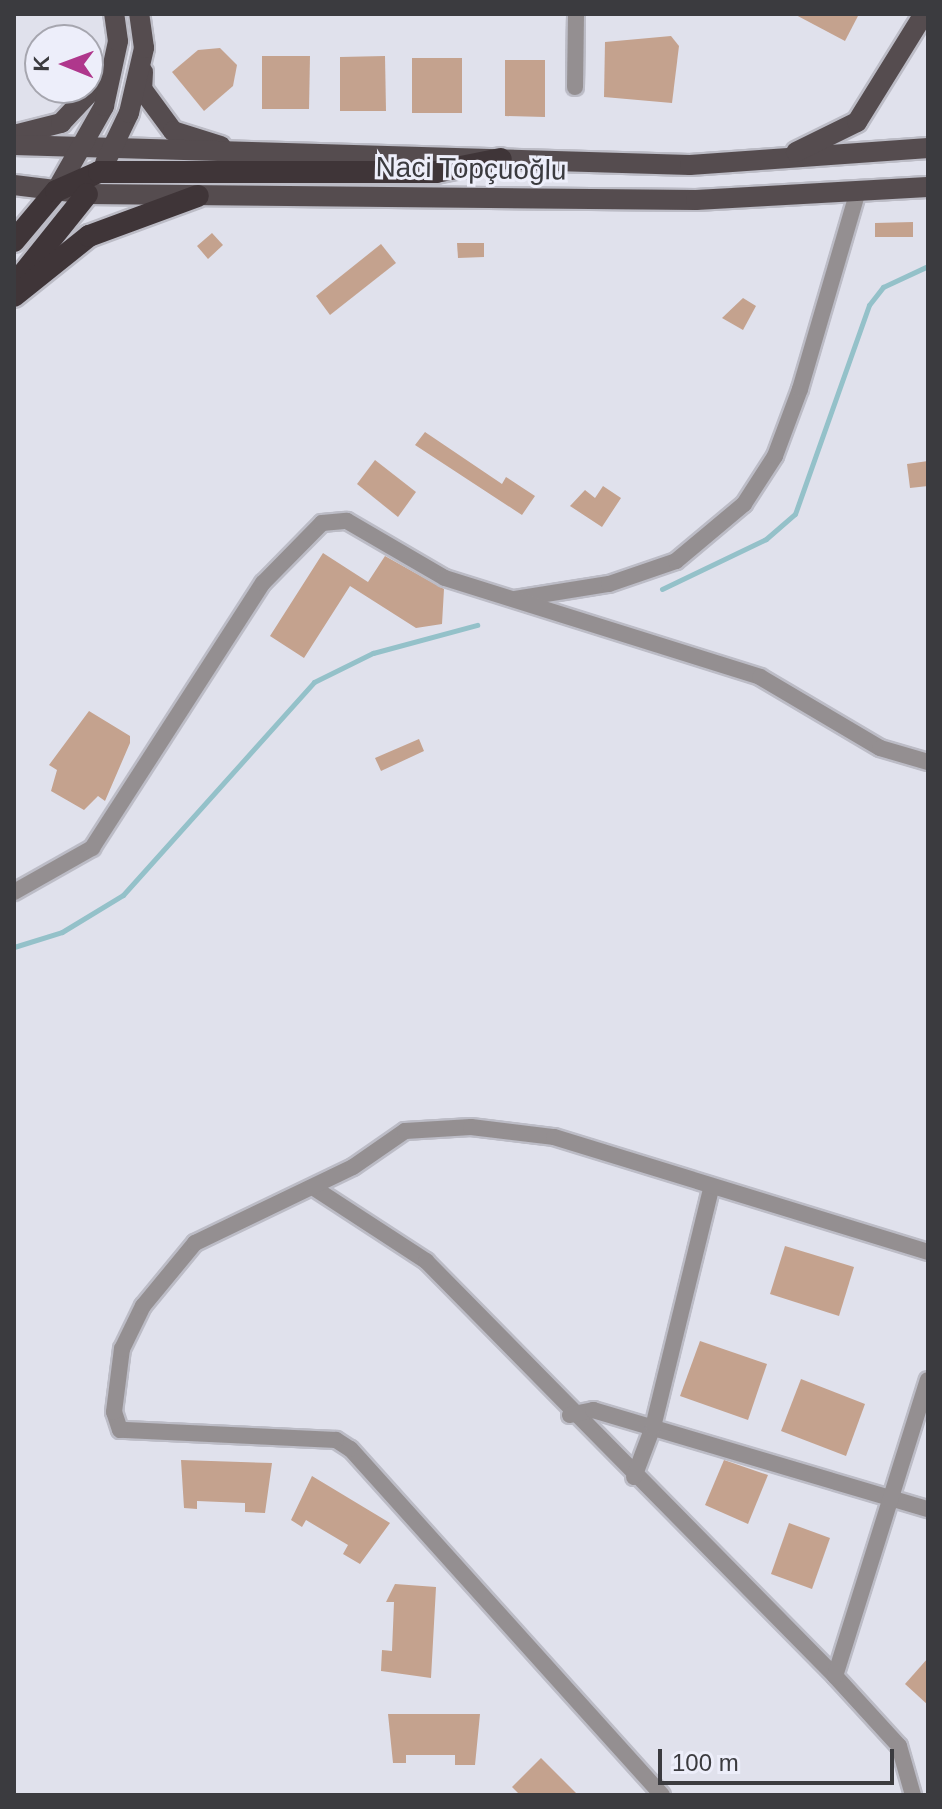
<!DOCTYPE html>
<meta charset="utf-8">
<style>
body{margin:0}
#map{position:relative;width:942px;height:1809px;overflow:hidden;background:#e0e1ec;font-family:Helvetica,sans-serif}
div>[style]{position:absolute}
.stream>*{height:5px;margin:-2.5px;padding:0 2.5px;transform-origin:2.5px;border-radius:2.5px;background:#94c1c9}
.building>*{inset:0;background:#c4a28e}
.roads{filter:drop-shadow(2px 0 #bcbcc6) drop-shadow(-2px 0 #bcbcc6) drop-shadow(0 2px #bcbcc6) drop-shadow(0 -2px #bcbcc6)}
.minor>*{height:16px;margin:-8px;padding:0 8px;transform-origin:8px;border-radius:8px;background:#948f91}
.major>*{height:20px;margin:-10px;padding:0 10px;transform-origin:10px;border-radius:10px;background:#554c4f}
.highway>*{height:22px;margin:-11px;padding:0 11px;transform-origin:11px;border-radius:11px;background:#3f3538}
span{translate:-50% -50%;white-space:nowrap;text-align:center;line-height:1.15;-webkit-text-stroke:6px #edeefa;paint-order:stroke}
.street-label{font-size:28px;color:#3b3b3f}
.frame{position:absolute;inset:0;border:16px solid #3b3b3f;pointer-events:none}
.north{position:absolute;left:24px;top:24px;width:80px;height:80px;box-sizing:border-box;background:#edeefa;border:2px solid #a6a6af;border-radius:50%;rotate:271deg;font-size:22px;font-weight:700;line-height:32px;text-align:center;color:#3b3b3f}
.north::after{content:'';display:block;margin:auto;width:28px;height:36px;background:#af378c;clip-path:polygon(50% 0,100% 100%,50% 72%,0 100%)}
.scale{position:absolute;left:658px;top:1749px;width:236px;height:36px;box-sizing:border-box;border:4px solid #3b3b3f;border-top:0;padding-left:10px;font-size:24px;line-height:28px;white-space:nowrap;color:#3b3b3f;-webkit-text-stroke:6px #edeefa;paint-order:stroke}
</style>
<div id="map">
<div class="stream">
<div style="left:662px;top:589px;width:115px;rotate:-25.7deg"></div>
<div style="left:766px;top:539px;width:38px;rotate:-41deg"></div>
<div style="left:795px;top:514px;width:222px;rotate:-70.5deg"></div>
<div style="left:869px;top:305px;width:23px;rotate:-52deg"></div>
<div style="left:883px;top:287px;width:50px;rotate:-25deg"></div>
<div style="left:14px;top:947px;width:50px;rotate:-17.4deg"></div>
<div style="left:62px;top:932px;width:71px;rotate:-31.2deg"></div>
<div style="left:123px;top:895px;width:286px;rotate:-48.1deg"></div>
<div style="left:314px;top:682px;width:66px;rotate:-26.2deg"></div>
<div style="left:373px;top:653px;width:108px;rotate:-15.1deg"></div>
</div>
<div class="building">
<div style="clip-path:polygon(794px 14px,859px 14px,845px 41px)"></div>
<div style="clip-path:polygon(671px 36px,679px 46px,672px 103px,604px 97px,605px 42px)"></div>
<div style="clip-path:polygon(220px 48px,237px 65px,233px 86px,204px 111px,172px 72px,198px 50px)"></div>
<div style="clip-path:polygon(262px 56px,310px 56px,309px 109px,262px 109px)"></div>
<div style="clip-path:polygon(385px 56px,386px 111px,340px 111px,340px 57px)"></div>
<div style="clip-path:polygon(412px 58px,462px 58px,462px 113px,412px 113px)"></div>
<div style="clip-path:polygon(505px 60px,545px 60px,545px 117px,505px 116px)"></div>
<div style="clip-path:polygon(913px 222px,913px 237px,875px 237px,875px 223px)"></div>
<div style="clip-path:polygon(212px 233px,223px 245px,208px 259px,197px 246px)"></div>
<div style="clip-path:polygon(457px 243px,484px 243px,484px 257px,458px 258px)"></div>
<div style="clip-path:polygon(381px 244px,396px 263px,330px 315px,316px 296px)"></div>
<div style="clip-path:polygon(743px 298px,756px 306px,743px 330px,722px 318px)"></div>
<div style="clip-path:polygon(425px 432px,502px 484px,506px 477px,535px 496px,522px 515px,415px 445px)"></div>
<div style="clip-path:polygon(375px 460px,416px 492px,398px 517px,357px 484px)"></div>
<div style="clip-path:polygon(928px 461px,928px 486px,910px 488px,907px 464px)"></div>
<div style="clip-path:polygon(603px 486px,621px 498px,602px 527px,570px 506px,585px 490px,595px 498px)"></div>
<div style="clip-path:polygon(323px 553px,368px 582px,385px 556px,444px 589px,442px 624px,416px 628px,350px 586px,304px 658px,270px 636px)"></div>
<div style="clip-path:polygon(89px 711px,130px 736px,130px 743px,105px 801px,98px 796px,84px 810px,51px 791px,57px 770px,49px 765px)"></div>
<div style="clip-path:polygon(419px 739px,424px 751px,381px 771px,375px 758px)"></div>
<div style="clip-path:polygon(785px 1246px,854px 1267px,839px 1316px,770px 1294px)"></div>
<div style="clip-path:polygon(700px 1341px,767px 1364px,748px 1420px,680px 1396px)"></div>
<div style="clip-path:polygon(801px 1379px,865px 1404px,846px 1456px,781px 1431px)"></div>
<div style="clip-path:polygon(181px 1460px,272px 1463px,265px 1513px,245px 1512px,245px 1503px,197px 1501px,197px 1509px,184px 1508px)"></div>
<div style="clip-path:polygon(724px 1460px,768px 1475px,748px 1524px,705px 1505px)"></div>
<div style="clip-path:polygon(312px 1476px,390px 1523px,360px 1564px,343px 1554px,348px 1545px,306px 1520px,302px 1527px,291px 1520px)"></div>
<div style="clip-path:polygon(789px 1523px,830px 1538px,812px 1589px,771px 1574px)"></div>
<div style="clip-path:polygon(395px 1584px,436px 1587px,431px 1678px,381px 1671px,382px 1650px,392px 1651px,394px 1602px,386px 1602px)"></div>
<div style="clip-path:polygon(928px 1658px,928px 1705px,905px 1684px)"></div>
<div style="clip-path:polygon(388px 1714px,480px 1714px,475px 1765px,455px 1765px,455px 1755px,406px 1755px,406px 1763px,393px 1763px)"></div>
<div style="clip-path:polygon(541px 1758px,578px 1795px,520px 1795px,512px 1787px)"></div>
</div>
<div class="roads">
<div class="minor">
<div style="left:575px;top:87px;width:73px;rotate:-89.2deg"></div>
<div style="left:515px;top:599px;width:95px;rotate:-9.1deg"></div>
<div style="left:609px;top:584px;width:71px;rotate:-18.9deg"></div>
<div style="left:676px;top:561px;width:89px;rotate:-40deg"></div>
<div style="left:744px;top:504px;width:57px;rotate:-57.1deg"></div>
<div style="left:775px;top:456px;width:72px;rotate:-69.5deg"></div>
<div style="left:800px;top:389px;width:203px;rotate:-73.7deg"></div>
<div style="left:14px;top:892px;width:90px;rotate:-29.4deg"></div>
<div style="left:92px;top:848px;width:315px;rotate:-57.2deg"></div>
<div style="left:263px;top:583px;width:84px;rotate:-45.5deg"></div>
<div style="left:322px;top:523px;width:25px;rotate:-5deg"></div>
<div style="left:347px;top:521px;width:113px;rotate:30.2deg"></div>
<div style="left:445px;top:578px;width:330px;rotate:17.4deg"></div>
<div style="left:760px;top:677px;width:139px;rotate:30.6deg"></div>
<div style="left:880px;top:748px;width:50px;rotate:16.3deg"></div>
<div style="left:314px;top:1188px;width:134px;rotate:33.1deg"></div>
<div style="left:426px;top:1261px;width:583px;rotate:45.42deg"></div>
<div style="left:835px;top:1676px;width:95px;rotate:47.6deg"></div>
<div style="left:899px;top:1746px;width:51px;rotate:74.1deg"></div>
<div style="left:570px;top:1415px;width:24px;rotate:-12deg"></div>
<div style="left:593px;top:1410px;width:349px;rotate:16.5deg"></div>
<div style="left:634px;top:1477px;width:53px;rotate:-69.2deg"></div>
<div style="left:653px;top:1427px;width:245px;rotate:-76.3deg"></div>
<div style="left:835px;top:1676px;width:310px;rotate:-72.6deg"></div>
<div style="left:662px;top:1795px;width:466px;rotate:-132deg"></div>
<div style="left:350px;top:1449px;width:17px;rotate:-147deg"></div>
<div style="left:336px;top:1440px;width:216px;rotate:-177.3deg"></div>
<div style="left:120px;top:1430px;width:19px;rotate:-108deg"></div>
<div style="left:114px;top:1412px;width:64px;rotate:-82.8deg"></div>
<div style="left:122px;top:1349px;width:48px;rotate:-64deg"></div>
<div style="left:143px;top:1306px;width:82px;rotate:-50.5deg"></div>
<div style="left:195px;top:1243px;width:175px;rotate:-25.7deg"></div>
<div style="left:353px;top:1167px;width:63px;rotate:-34.7deg"></div>
<div style="left:405px;top:1131px;width:66px;rotate:-3.5deg"></div>
<div style="left:471px;top:1127px;width:84px;rotate:6.9deg"></div>
<div style="left:554px;top:1137px;width:391px;rotate:17.1deg"></div>
</div>
<div class="major">
<div style="left:143px;top:72px;width:17px;rotate:93deg"></div>
<div style="left:142px;top:89px;width:52px;rotate:53.6deg"></div>
<div style="left:173px;top:131px;width:50px;rotate:17.4deg"></div>
<div style="left:14px;top:135px;width:49px;rotate:-14.3deg"></div>
<div style="left:61px;top:123px;width:66px;rotate:-46.8deg"></div>
<div style="left:14px;top:145px;width:676px;rotate:1.69deg"></div>
<div style="left:690px;top:165px;width:239px;rotate:-4.1deg"></div>
<div style="left:796px;top:152px;width:68px;rotate:-26.2deg"></div>
<div style="left:857px;top:122px;width:127px;rotate:-58.2deg"></div>
<div style="left:105px;top:163px;width:55px;rotate:-64.4deg"></div>
<div style="left:129px;top:113px;width:67px;rotate:-77deg"></div>
<div style="left:144px;top:48px;width:34px;rotate:-98deg"></div>
<div style="left:14px;top:185px;width:74px;rotate:7deg"></div>
<div style="left:87px;top:194px;width:609px;rotate:0.56deg"></div>
<div style="left:696px;top:200px;width:232px;rotate:-3.2deg"></div>
<div style="left:56px;top:191px;width:98px;rotate:-60.5deg"></div>
<div style="left:104px;top:106px;width:66px;rotate:-77.8deg"></div>
<div style="left:118px;top:41px;width:27px;rotate:-98deg"></div>
</div>
<div class="highway">
<div style="left:14px;top:241px;width:65px;rotate:-50deg"></div>
<div style="left:56px;top:191px;width:47px;rotate:-23.8deg"></div>
<div style="left:99px;top:172px;width:337px"></div>
<div style="left:436px;top:172px;width:66px;rotate:-11.3deg"></div>
<div style="left:15px;top:284px;width:115px;rotate:-51.3deg"></div>
<div style="left:14px;top:296px;width:96px;rotate:-38.7deg"></div>
<div style="left:89px;top:236px;width:116px;rotate:-20.2deg"></div>
</div>
</div>
<div class="street-label">
<span style="left:471px;top:169px;rotate:1deg">Naci Topçuoğlu</span>
</div>
<div class="frame"></div>
<div class="north">K</div>
<div class="scale">100 m</div>
</div>
